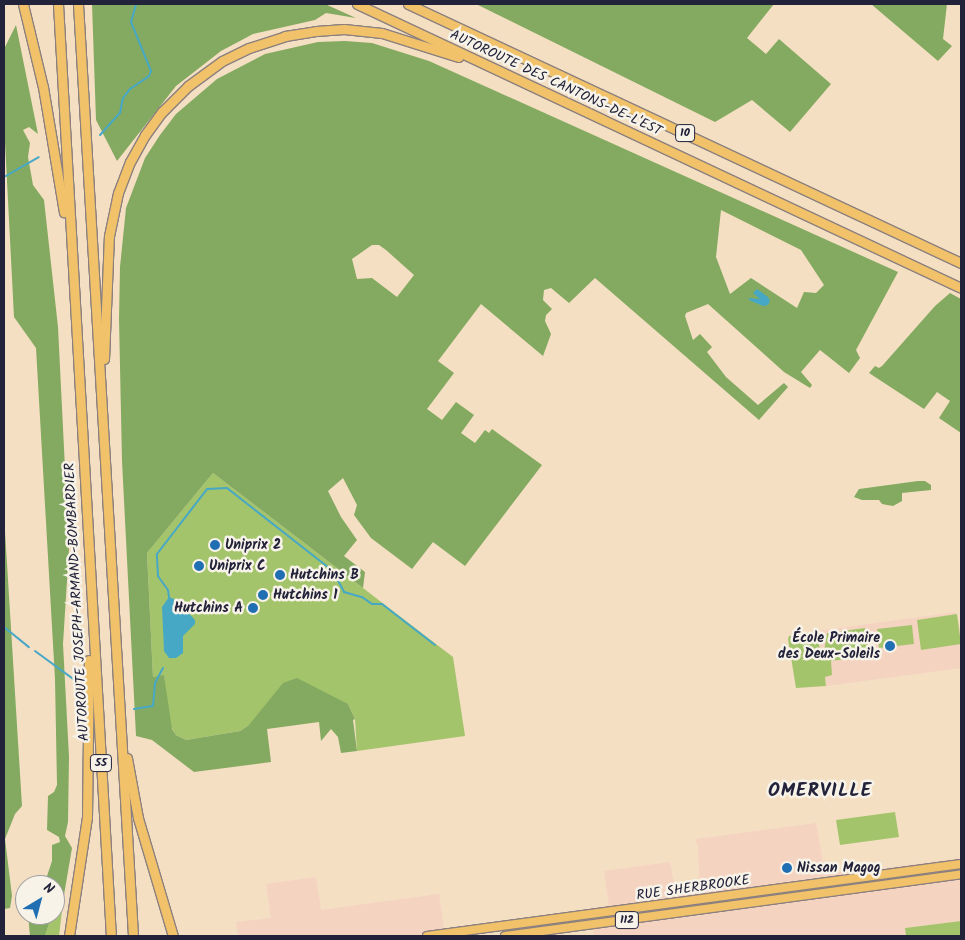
<!DOCTYPE html>
<meta charset="utf-8">
<style>
body{margin:0}
#map{position:relative;width:965px;height:940px;overflow:hidden;background:#f4dfc3;font-family:Kalam,sans-serif}
div>[style]{position:absolute}
.built>*{inset:0;background:#f5d3c1}
.green>*{inset:0;background:#a4c46c}
.forest>*{inset:0;background:#83aa60}
.water>*{inset:0;background:#47a8c6}
.stream>*{height:2px;margin:-1px;padding:0 1px;transform-origin:1px;border-radius:1px;background:#47a8c6}
.roads{filter:drop-shadow(1px 0 #8b807f) drop-shadow(-1px 0 #8b807f) drop-shadow(0 1px #8b807f) drop-shadow(0 -1px #8b807f)}
.major>*{height:8px;margin:-4px;padding:0 4px;transform-origin:4px;border-radius:4px;background:#f2c26a}
.highway>*{height:9px;margin:-4.5px;padding:0 4.5px;transform-origin:4.5px;border-radius:4.5px;background:#f2c26a}
.dots>*{width:14px;height:14px;translate:-50% -50%;box-sizing:border-box;border:2px solid #f7f3e8;border-radius:50%}
span{translate:-50% -50%;white-space:nowrap;text-align:center;line-height:1.15;-webkit-text-stroke:5px #f7f3e8;paint-order:stroke}
.shield-label span{padding:1px 4px;background:#f7f3e8;border:1px solid;border-radius:4px;-webkit-text-stroke-width:0}
.shield-label{font-size:12px;color:#22223b;font-weight:700}
.street-label{font-size:14px;color:#22223b}
.poi-label{font-size:14px;color:#22223b;font-weight:700}
.left{translate:0 -50%;text-align:left}
.right{translate:-100% -50%;text-align:right}
.district-label{font-size:19px;color:#22223b;font-weight:700;letter-spacing:1px}
.frame{position:absolute;inset:0;border:5px solid #22223b;pointer-events:none}
.north{position:absolute;left:15px;top:875px;width:50px;height:50px;box-sizing:border-box;background:#f7f3e8;border:1px solid #a29fa3;border-radius:50%;rotate:37deg;font-size:14px;font-weight:700;line-height:20px;text-align:center;color:#22223b}
.north::after{content:'';display:block;margin:auto;width:18px;height:22px;background:#1f6fb2;clip-path:polygon(50% 0,100% 100%,50% 72%,0 100%)}
</style>
<div id="map">
<div class="built">
<div style="clip-path:polygon(956px 612px,961px 635px,961px 668px,826px 686px,817px 631px)"></div>
<div style="clip-path:polygon(816px 823px,825px 874px,840px 872px,846px 873px,961px 858px,961px 921px,905px 928px,906px 936px,594px 936px,590px 908px,609px 906px,604px 871px,670px 862px,676px 895px,700px 893px,698px 845px,695px 842px,697px 839px)"></div>
<div style="clip-path:polygon(316px 877px,321px 910px,439px 894px,445px 936px,238px 936px,236px 922px,271px 918px,266px 884px)"></div>
</div>
<div class="green">
<div style="clip-path:polygon(213px 473px,453px 657px,465px 736px,357px 751px,355px 719px,348px 704px,249px 725px,240px 731px,186px 740px,176px 735px,170px 725px,164px 676px,153px 677px,147px 553px)"></div>
<div style="clip-path:polygon(957px 614px,961px 644px,921px 650px,917px 620px)"></div>
<div style="clip-path:polygon(912px 625px,914px 644px,879px 648px,877px 629px)"></div>
<div style="clip-path:polygon(865px 628px,869px 656px,831px 661px,832px 675px,825px 677px,826px 686px,796px 688px,788px 639px,789px 636px,817px 631px,821px 657px,824px 652px,827px 633px)"></div>
<div style="clip-path:polygon(895px 812px,899px 837px,840px 845px,836px 820px)"></div>
<div style="clip-path:polygon(64px 895px,59px 936px,45px 936px,52px 915px,55px 915px,55px 898px)"></div>
<div style="clip-path:polygon(961px 921px,961px 936px,906px 936px,905px 928px)"></div>
</div>
<div class="forest">
<div style="clip-path:polygon(92px 4px,325px 4px,356px 18px,326px 13px,315px 20px,253px 34px,221px 51px,176px 86px,117px 161px,96px 120px)"></div>
<div style="clip-path:polygon(476px 4px,774px 4px,747px 38px,766px 54px,779px 39px,831px 84px,790px 132px,752px 100px,715px 122px)"></div>
<div style="clip-path:polygon(871px 4px,947px 4px,943px 39px,952px 46px,938px 61px)"></div>
<div style="clip-path:polygon(16px 25px,38px 134px,29px 127px,23px 130px,30px 143px,28px 157px,33px 185px,44px 200px,58px 327px,69px 549px,63px 644px,69px 757px,68px 822px,65px 836px,72px 848px,64px 895px,55px 898px,55px 885px,47px 885px,47px 876px,52px 861px,52px 845px,60px 842px,59px 837px,47px 830px,48px 796px,54px 792px,57px 785px,55px 679px,36px 348px,14px 317px,4px 123px,4px 49px)"></div>
<div style="clip-path:polygon(evenodd,345px 41px,372px 43px,429px 61px,898px 272px,856px 350px,860px 358px,849px 373px,820px 350px,801px 372px,812px 385px,810px 388px,784px 372px,708px 304px,686px 313px,685px 316px,693px 340px,700px 334px,712px 347px,707px 352px,726px 377px,758px 405px,784px 383px,788px 387px,759px 420px,595px 278px,569px 303px,551px 288px,544px 290px,543px 300px,552px 309px,546px 315px,545px 321px,551px 334px,543px 356px,481px 304px,438px 361px,454px 373px,427px 409px,442px 420px,456px 402px,474px 415px,461px 433px,475px 443px,485px 430px,489px 433px,492px 429px,542px 465px,465px 566px,433px 542px,412px 569px,371px 538px,354px 515px,357px 505px,343px 478px,328px 491px,341px 517px,357px 540px,344px 556px,365px 572px,363px 588px,213px 473px,147px 553px,153px 677px,164px 675px,172px 729px,176px 735px,186px 740px,240px 731px,249px 725px,283px 683px,297px 678px,348px 704px,355px 719px,353px 720px,357px 751px,341px 753px,338px 737px,331px 729px,321px 741px,319px 722px,267px 729px,271px 762px,194px 772px,152px 740px,136px 736px,122px 461px,119px 319px,120px 267px,126px 208px,145px 158px,160px 135px,176px 114px,217px 79px,265px 54px,318px 42px,345px 41px,721px 210px,801px 250px,824px 285px,816px 293px,804px 292px,797px 308px,751px 278px,730px 294px,716px 257px,721px 210px,345px 41px,372px 245px,379px 245px,386px 250px,414px 275px,397px 297px,372px 278px,357px 279px,352px 259px,372px 245px)"></div>
<div style="clip-path:polygon(950px 293px,961px 299px,961px 433px,939px 418px,950px 401px,937px 392px,924px 409px,869px 373px,875px 366px,879px 368px,882px 366px,935px 306px)"></div>
<div style="clip-path:polygon(918px 481px,925px 481px,931px 485px,931px 490px,902px 493px,902px 501px,893px 506px,882px 504px,879px 500px,862px 500px,854px 497px,859px 489px)"></div>
<div style="clip-path:polygon(4px 515px,22px 806px,15px 814px,5px 839px,12px 896px,10px 908px,4px 909px)"></div>
<div style="clip-path:polygon(28px 915px,52px 915px,45px 936px,30px 936px)"></div>
</div>
<div class="water">
<div style="clip-path:polygon(757px 289px,768px 297px,770px 301px,768px 305px,763px 306px,749px 300px,749px 298px,760px 299px,753px 293px)"></div>
<div style="clip-path:polygon(169px 597px,176px 600px,195px 620px,195px 624px,183px 636px,183px 653px,176px 658px,169px 658px,164px 651px,162px 607px)"></div>
</div>
<div class="stream">
<div style="left:100px;top:135px;width:30px;rotate:-48deg"></div>
<div style="left:120px;top:113px;width:15px;rotate:-79deg"></div>
<div style="left:123px;top:98px;width:11px;rotate:-52deg"></div>
<div style="left:130px;top:89px;width:23px;rotate:-34deg"></div>
<div style="left:149px;top:76px;width:5px;rotate:-68deg"></div>
<div style="left:151px;top:71px;width:53px;rotate:-112.2deg"></div>
<div style="left:131px;top:22px;width:19px;rotate:-74deg"></div>
<div style="left:4px;top:177px;width:40px;rotate:-29.7deg"></div>
<div style="left:169px;top:597px;width:7px;rotate:-98deg"></div>
<div style="left:168px;top:590px;width:17px;rotate:-126deg"></div>
<div style="left:158px;top:576px;width:22px;rotate:-93deg"></div>
<div style="left:157px;top:554px;width:82px;rotate:-52.4deg"></div>
<div style="left:207px;top:489px;width:20px;rotate:-3deg"></div>
<div style="left:227px;top:488px;width:135px;rotate:38.1deg"></div>
<div style="left:333px;top:571px;width:24px;rotate:62deg"></div>
<div style="left:344px;top:592px;width:19px;rotate:16deg"></div>
<div style="left:362px;top:597px;width:12px;rotate:35deg"></div>
<div style="left:372px;top:604px;width:10px"></div>
<div style="left:382px;top:604px;width:67px;rotate:37.7deg"></div>
<div style="left:4px;top:627px;width:32px;rotate:39deg"></div>
<div style="left:35px;top:651px;width:51px;rotate:36.2deg"></div>
<div style="left:76px;top:681px;width:31px;rotate:86deg"></div>
<div style="left:134px;top:709px;width:19px;rotate:-9deg"></div>
<div style="left:153px;top:706px;width:23px;rotate:-85deg"></div>
<div style="left:155px;top:683px;width:17px;rotate:-62deg"></div>
</div>
<div class="roads">
<div class="major">
<div style="left:427px;top:936px;width:539px;rotate:-7.68deg"></div>
<div style="left:505px;top:936px;width:460px;rotate:-7.7deg"></div>
</div>
<div class="highway">
<div style="left:23px;top:4px;width:85px;rotate:76.5deg"></div>
<div style="left:43px;top:87px;width:127px;rotate:80.5deg"></div>
<div style="left:58px;top:4px;width:934px;rotate:86.75deg"></div>
<div style="left:78px;top:4px;width:934px;rotate:86.62deg"></div>
<div style="left:357px;top:4px;width:667px;rotate:25.18deg"></div>
<div style="left:408px;top:4px;width:611px;rotate:25.1deg"></div>
<div style="left:104px;top:359px;width:123px;rotate:-87.7deg"></div>
<div style="left:109px;top:236px;width:44px;rotate:-78.2deg"></div>
<div style="left:118px;top:193px;width:33px;rotate:-69deg"></div>
<div style="left:130px;top:162px;width:31px;rotate:-61deg"></div>
<div style="left:145px;top:135px;width:29px;rotate:-54deg"></div>
<div style="left:162px;top:112px;width:37px;rotate:-45deg"></div>
<div style="left:188px;top:86px;width:42px;rotate:-36.3deg"></div>
<div style="left:222px;top:61px;width:30px;rotate:-26deg"></div>
<div style="left:249px;top:48px;width:38px;rotate:-18deg"></div>
<div style="left:285px;top:36px;width:31px;rotate:-9deg"></div>
<div style="left:316px;top:31px;width:28px;rotate:-4deg"></div>
<div style="left:344px;top:29px;width:38px;rotate:6deg"></div>
<div style="left:382px;top:33px;width:80px;rotate:17.5deg"></div>
<div style="left:127px;top:758px;width:61px;rotate:79.6deg"></div>
<div style="left:138px;top:818px;width:123px;rotate:73.5deg"></div>
<div style="left:69px;top:936px;width:120px;rotate:-81.4deg"></div>
<div style="left:87px;top:817px;width:157px;rotate:-89.3deg"></div>
</div>
</div>
<div class="dots">
<div style="left:215px;top:545px;background:#1f6fb2"></div>
<div style="left:199px;top:566px;background:#1f6fb2"></div>
<div style="left:280px;top:575px;background:#1f6fb2"></div>
<div style="left:263px;top:595px;background:#1f6fb2"></div>
<div style="left:253px;top:608px;background:#1f6fb2"></div>
<div style="left:890px;top:646px;background:#1f6fb2"></div>
<div style="left:787px;top:868px;background:#1f6fb2"></div>
</div>
<div class="shield-label">
<span style="left:685px;top:133px">10</span>
<span style="left:101px;top:763px">55</span>
<span style="left:627px;top:920px">112</span>
</div>
<div class="street-label">
<span style="left:556px;top:83px;rotate:25deg">AUTOROUTE DES CANTONS-DE-L'EST</span>
<span style="left:77px;top:602px;rotate:-93deg">AUTOROUTE JOSEPH-ARMAND-BOMBARDIER</span>
<span style="left:693px;top:888px;rotate:-8deg">RUE SHERBROOKE</span>
</div>
<div class="poi-label">
<span class="left" style="left:225px;top:545px">Uniprix 2</span>
<span class="left" style="left:209px;top:566px">Uniprix C</span>
<span class="left" style="left:290px;top:575px">Hutchins B</span>
<span class="left" style="left:273px;top:595px">Hutchins 1</span>
<span class="right" style="left:243px;top:608px">Hutchins A</span>
<span class="right" style="left:880px;top:646px">École Primaire<br>des Deux-Soleils</span>
<span class="left" style="left:797px;top:868px">Nissan Magog</span>
</div>
<div class="district-label">
<span style="left:820px;top:792px">OMERVILLE</span>
</div>
<div class="frame"></div>
<div class="north">N</div>
</div>
